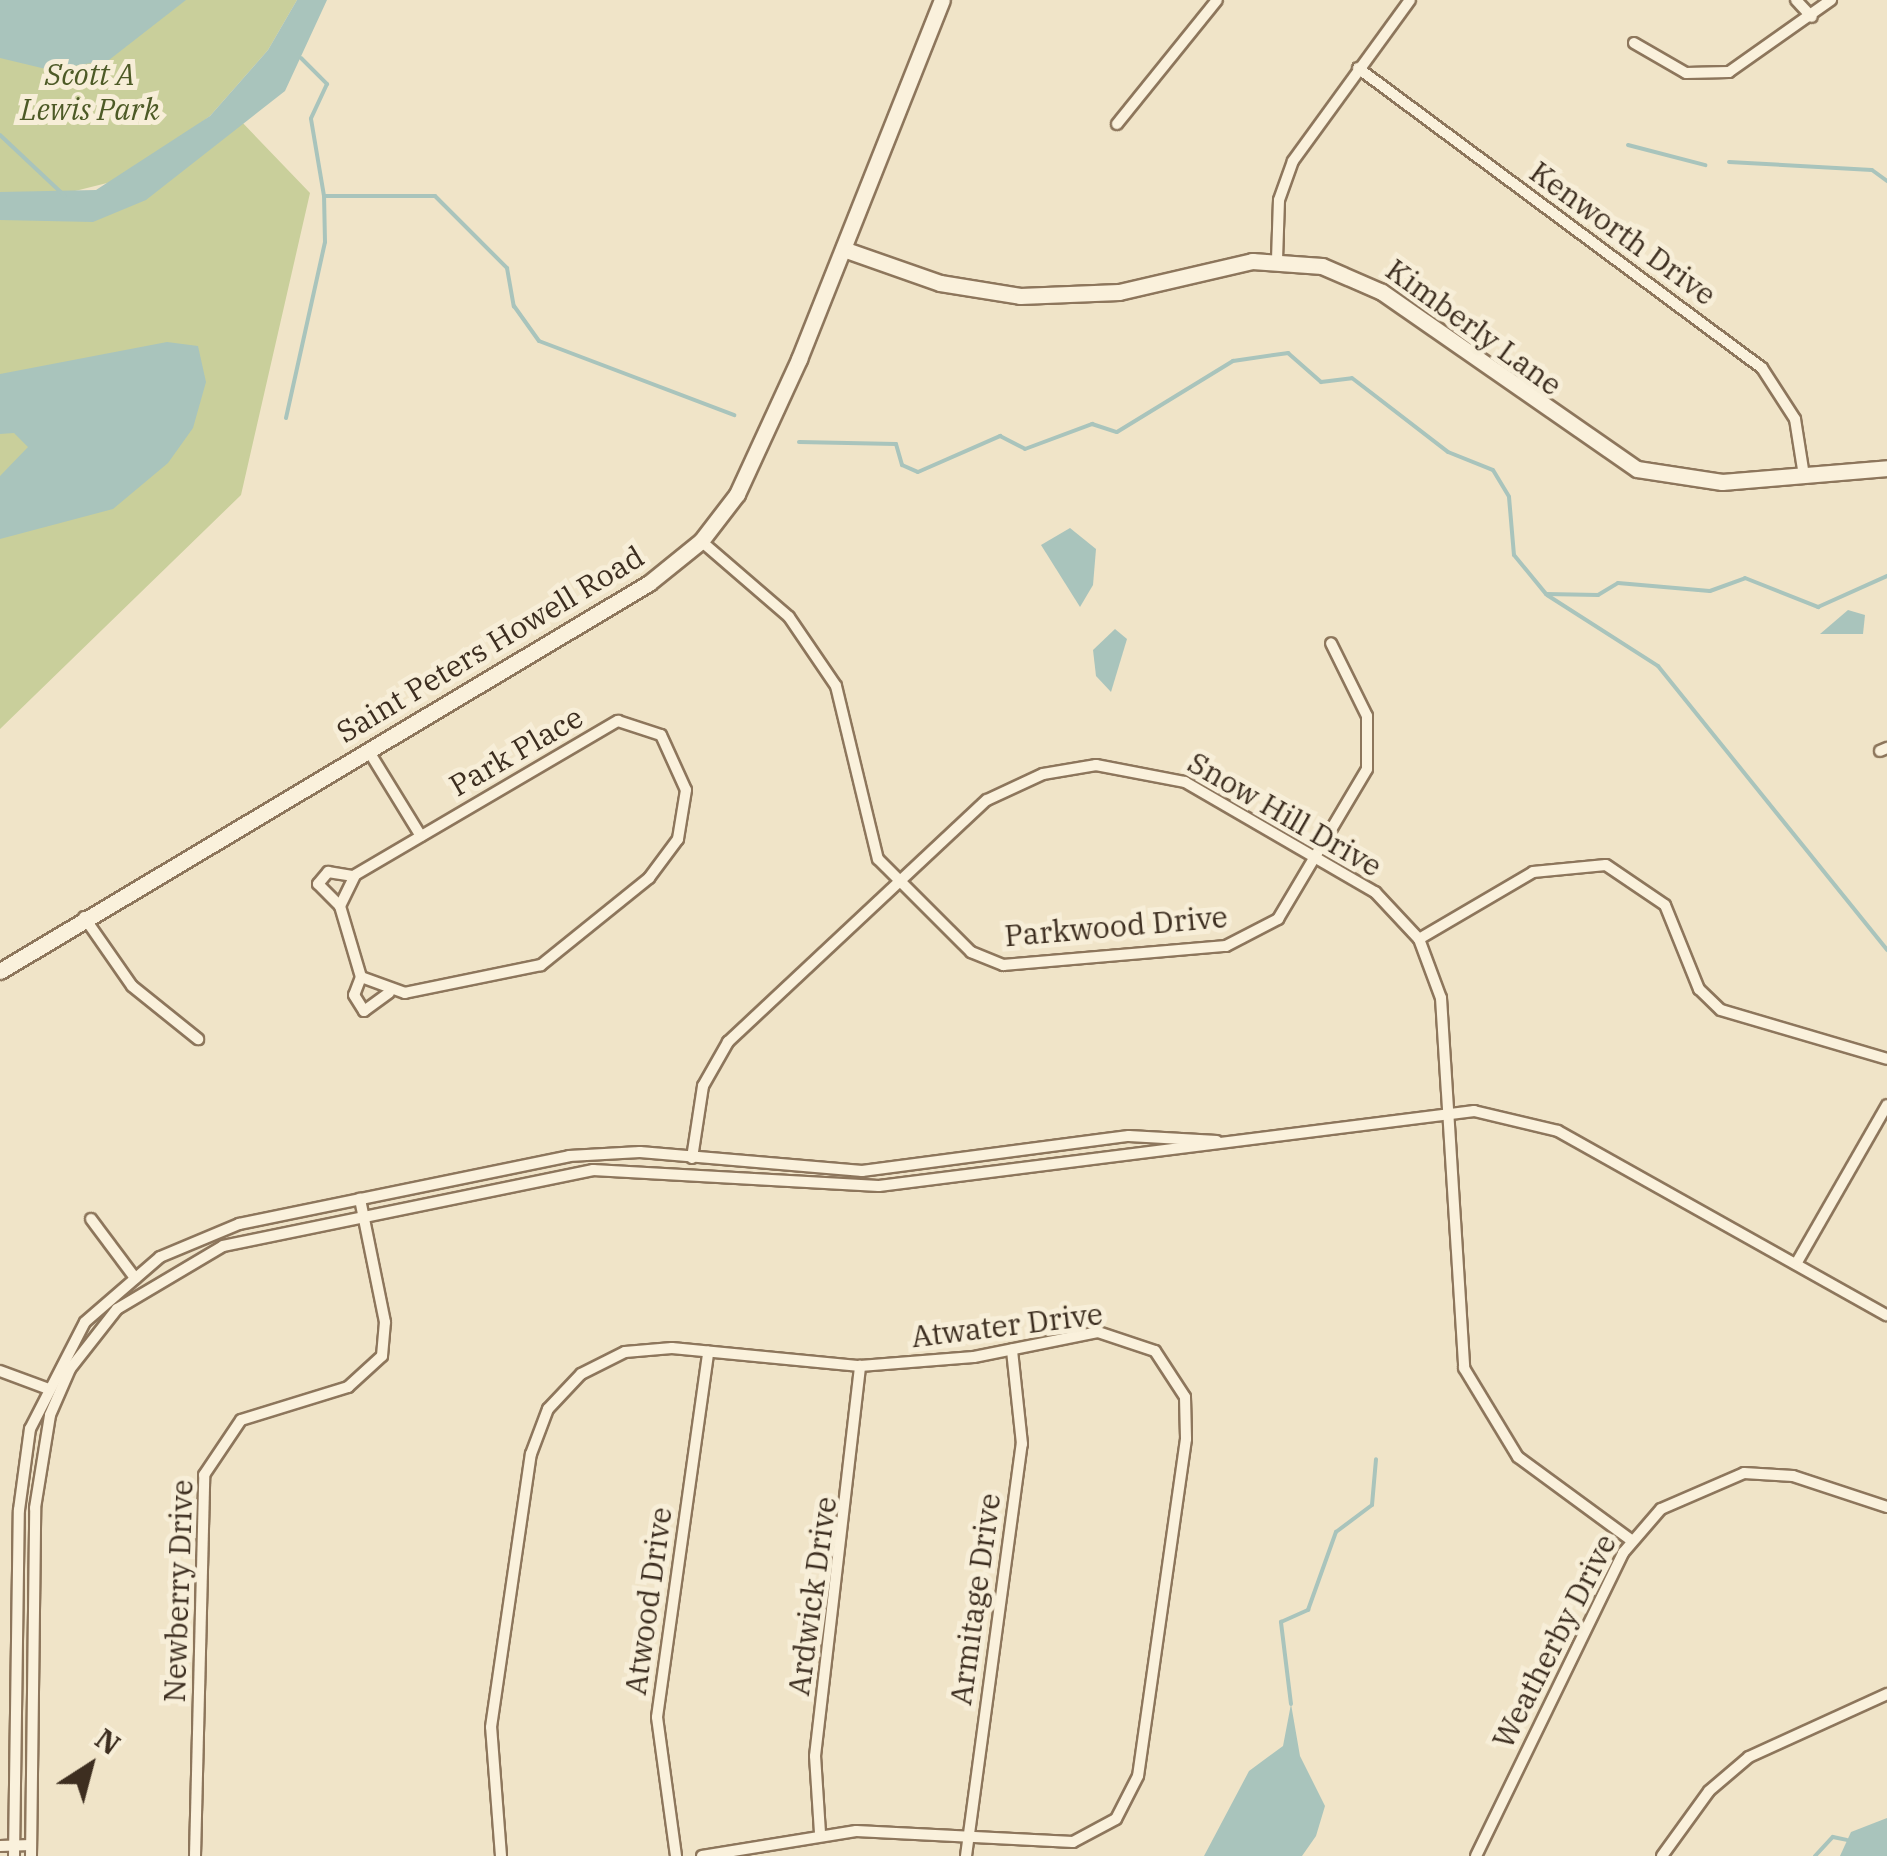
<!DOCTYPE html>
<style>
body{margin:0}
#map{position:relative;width:1887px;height:1856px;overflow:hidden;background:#f0e4c8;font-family:"IBM Plex Serif",serif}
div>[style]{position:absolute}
.green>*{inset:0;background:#c9cf9b}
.water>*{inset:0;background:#a9c4bc}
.stream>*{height:4px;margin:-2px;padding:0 2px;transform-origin:2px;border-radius:2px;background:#a9c4bc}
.roads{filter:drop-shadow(2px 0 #8d765c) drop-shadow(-2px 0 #8d765c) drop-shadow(0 2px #8d765c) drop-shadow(0 -2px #8d765c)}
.street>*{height:10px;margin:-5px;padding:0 5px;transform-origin:5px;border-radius:5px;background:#faf1dc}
.secondary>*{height:15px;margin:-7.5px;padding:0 7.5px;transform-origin:7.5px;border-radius:7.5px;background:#faf1dc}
span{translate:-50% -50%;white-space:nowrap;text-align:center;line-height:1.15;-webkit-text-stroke:10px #f7eed8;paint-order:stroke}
.park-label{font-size:30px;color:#4d5a26;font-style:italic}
.street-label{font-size:30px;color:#3d2e20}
.north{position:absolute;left:40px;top:1716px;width:100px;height:100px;-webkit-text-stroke:8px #f7eed8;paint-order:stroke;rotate:36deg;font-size:28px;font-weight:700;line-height:40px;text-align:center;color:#3d2e20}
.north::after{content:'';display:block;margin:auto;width:35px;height:45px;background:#3d2e20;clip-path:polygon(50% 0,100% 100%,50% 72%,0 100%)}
</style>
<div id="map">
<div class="green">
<div style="clip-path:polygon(0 0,297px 0,268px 50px,210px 116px,123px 179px,55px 196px,0 192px)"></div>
<div style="clip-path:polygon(239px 119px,310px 193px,241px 495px,0 729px,0 207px,107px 197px)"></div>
</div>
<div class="water">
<div style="clip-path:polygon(0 0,186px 0,109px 60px,50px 70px,0 58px)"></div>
<div style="clip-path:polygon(297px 0,327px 0,285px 91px,146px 200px,93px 222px,0 220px,0 192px,96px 190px,210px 116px,268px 50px)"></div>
<div style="clip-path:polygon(167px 342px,198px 346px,206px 382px,193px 428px,168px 463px,113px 509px,0 539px,0 476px,28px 447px,14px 433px,0 434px,0 374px)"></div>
<div style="clip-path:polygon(1070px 528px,1096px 549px,1093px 585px,1080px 607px,1041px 545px)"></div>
<div style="clip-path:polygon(1848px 610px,1865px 615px,1863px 634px,1820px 634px)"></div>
<div style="clip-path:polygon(1115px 629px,1127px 639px,1111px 692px,1096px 676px,1093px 650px)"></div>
<div style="clip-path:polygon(1291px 1704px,1300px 1756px,1325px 1806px,1316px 1836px,1302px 1856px,1204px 1856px,1249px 1771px,1283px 1746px)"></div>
<div style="clip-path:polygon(1887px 1818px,1887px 1856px,1840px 1856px,1851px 1832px)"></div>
</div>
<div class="stream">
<div style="left:301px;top:58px;width:37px;rotate:45deg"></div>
<div style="left:327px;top:84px;width:38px;rotate:115deg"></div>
<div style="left:311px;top:119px;width:78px;rotate:80.4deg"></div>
<div style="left:324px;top:196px;width:111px"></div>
<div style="left:435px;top:196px;width:102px;rotate:45deg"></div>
<div style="left:507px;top:268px;width:39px;rotate:80deg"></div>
<div style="left:514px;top:306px;width:43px;rotate:54.5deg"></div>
<div style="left:539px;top:341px;width:209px;rotate:20.8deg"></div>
<div style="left:0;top:135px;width:89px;rotate:43.2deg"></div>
<div style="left:1628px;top:145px;width:80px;rotate:14.6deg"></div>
<div style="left:1729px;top:162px;width:143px;rotate:3.2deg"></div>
<div style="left:1872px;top:170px;width:19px;rotate:36deg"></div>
<div style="left:286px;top:418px;width:180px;rotate:-77.5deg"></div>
<div style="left:325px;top:242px;width:46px;rotate:-91.2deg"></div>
<div style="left:799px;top:442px;width:97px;rotate:1.2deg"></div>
<div style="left:896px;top:444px;width:22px;rotate:74deg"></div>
<div style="left:902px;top:465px;width:17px;rotate:24deg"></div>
<div style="left:918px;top:472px;width:90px;rotate:-23.7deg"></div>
<div style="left:1000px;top:436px;width:28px;rotate:27deg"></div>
<div style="left:1025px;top:449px;width:72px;rotate:-20.5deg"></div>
<div style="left:1092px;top:424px;width:26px;rotate:18deg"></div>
<div style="left:1117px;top:432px;width:136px;rotate:-31.5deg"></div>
<div style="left:1233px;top:361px;width:56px;rotate:-8.3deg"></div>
<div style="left:1288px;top:353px;width:44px;rotate:41.3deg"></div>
<div style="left:1321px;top:382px;width:31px;rotate:-7deg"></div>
<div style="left:1352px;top:378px;width:121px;rotate:37.6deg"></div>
<div style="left:1448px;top:452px;width:48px;rotate:21.8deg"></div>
<div style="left:1493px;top:470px;width:31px;rotate:59deg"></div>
<div style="left:1509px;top:497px;width:58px;rotate:85.1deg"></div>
<div style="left:1514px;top:555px;width:50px;rotate:50.6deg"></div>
<div style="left:1546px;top:594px;width:52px;rotate:1.1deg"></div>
<div style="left:1598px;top:595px;width:23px;rotate:-31deg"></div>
<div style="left:1618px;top:583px;width:92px;rotate:5deg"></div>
<div style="left:1710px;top:591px;width:37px;rotate:-20deg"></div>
<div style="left:1745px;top:578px;width:79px;rotate:21.7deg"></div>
<div style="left:1818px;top:607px;width:76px;rotate:-24.2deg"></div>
<div style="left:1547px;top:595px;width:132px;rotate:32.6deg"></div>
<div style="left:1658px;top:666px;width:365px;rotate:51.1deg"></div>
<div style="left:1291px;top:1704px;width:83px;rotate:-97deg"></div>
<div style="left:1281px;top:1622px;width:30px;rotate:-24deg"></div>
<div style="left:1308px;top:1610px;width:83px;rotate:-70.3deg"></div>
<div style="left:1336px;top:1532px;width:45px;rotate:-36.9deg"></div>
<div style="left:1372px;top:1505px;width:46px;rotate:-85deg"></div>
<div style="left:1815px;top:1856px;width:26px;rotate:-47deg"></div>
<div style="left:1833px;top:1837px;width:14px;rotate:12deg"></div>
</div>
<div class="roads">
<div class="street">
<div style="left:1796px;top:0;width:23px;rotate:47deg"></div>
<div style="left:1634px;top:43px;width:60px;rotate:30deg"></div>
<div style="left:1686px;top:73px;width:43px;rotate:-1.3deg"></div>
<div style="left:1729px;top:72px;width:125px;rotate:-35.2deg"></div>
<div style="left:1358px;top:68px;width:503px;rotate:36.6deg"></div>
<div style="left:1762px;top:368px;width:61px;rotate:57.1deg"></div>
<div style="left:1795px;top:419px;width:58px;rotate:81deg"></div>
<div style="left:1117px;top:124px;width:159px;rotate:-51.1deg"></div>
<div style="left:1277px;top:260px;width:60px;rotate:-88.1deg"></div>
<div style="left:1279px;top:200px;width:41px;rotate:-70.3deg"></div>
<div style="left:1293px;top:161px;width:199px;rotate:-54deg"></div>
<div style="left:701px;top:541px;width:116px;rotate:40.8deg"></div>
<div style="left:789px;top:617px;width:83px;rotate:55.7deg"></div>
<div style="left:836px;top:686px;width:178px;rotate:76.4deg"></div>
<div style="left:878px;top:859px;width:132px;rotate:45deg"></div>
<div style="left:971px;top:952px;width:35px;rotate:22deg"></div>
<div style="left:1003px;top:965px;width:224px;rotate:-4.9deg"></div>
<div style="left:1226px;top:946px;width:59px;rotate:-27.4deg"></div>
<div style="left:1278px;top:919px;width:174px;rotate:-59.3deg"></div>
<div style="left:1367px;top:769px;width:53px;rotate:-90deg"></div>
<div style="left:1367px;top:716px;width:81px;rotate:-116.3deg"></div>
<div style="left:618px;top:721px;width:45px;rotate:18deg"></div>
<div style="left:661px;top:735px;width:60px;rotate:65.6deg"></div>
<div style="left:686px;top:790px;width:50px;rotate:99.3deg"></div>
<div style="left:678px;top:839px;width:49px;rotate:126.6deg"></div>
<div style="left:649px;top:878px;width:139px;rotate:141.1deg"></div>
<div style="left:541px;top:965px;width:139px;rotate:168.4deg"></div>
<div style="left:405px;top:993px;width:47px;rotate:-160deg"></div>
<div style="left:361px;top:977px;width:74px;rotate:-106.5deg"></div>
<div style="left:340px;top:906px;width:34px;rotate:-64deg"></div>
<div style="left:355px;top:875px;width:305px;rotate:-30.4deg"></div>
<div style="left:368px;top:750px;width:101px;rotate:58.4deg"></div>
<div style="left:1880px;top:751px;width:8px;rotate:-23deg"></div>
<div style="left:340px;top:906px;width:31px;rotate:-135deg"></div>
<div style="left:318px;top:884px;width:16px;rotate:-50deg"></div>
<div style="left:328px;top:872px;width:26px;rotate:9deg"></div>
<div style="left:84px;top:917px;width:84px;rotate:55.2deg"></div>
<div style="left:132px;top:986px;width:85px;rotate:38.8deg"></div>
<div style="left:1419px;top:939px;width:132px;rotate:-30.4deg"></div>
<div style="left:1533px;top:872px;width:73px;rotate:-5.5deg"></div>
<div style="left:1606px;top:865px;width:71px;rotate:34.1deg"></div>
<div style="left:1665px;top:905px;width:91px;rotate:68deg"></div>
<div style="left:1699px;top:989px;width:30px;rotate:44deg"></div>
<div style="left:1721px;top:1010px;width:173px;rotate:16.4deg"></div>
<div style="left:361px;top:977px;width:19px;rotate:111deg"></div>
<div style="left:354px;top:995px;width:19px;rotate:58deg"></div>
<div style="left:364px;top:1011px;width:31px;rotate:-36deg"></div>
<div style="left:692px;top:1158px;width:73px;rotate:-81.3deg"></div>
<div style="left:703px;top:1086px;width:51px;rotate:-60.4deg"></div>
<div style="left:728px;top:1042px;width:354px;rotate:-43.1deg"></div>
<div style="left:987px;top:800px;width:62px;rotate:-24.9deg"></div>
<div style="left:1043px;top:774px;width:54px;rotate:-9.6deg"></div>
<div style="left:1096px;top:765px;width:91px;rotate:10.8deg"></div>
<div style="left:1185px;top:782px;width:220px;rotate:30.1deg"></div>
<div style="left:1375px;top:892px;width:64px;rotate:46.9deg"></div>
<div style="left:1419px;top:939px;width:63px;rotate:69.6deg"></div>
<div style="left:1441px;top:998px;width:371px;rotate:86.4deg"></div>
<div style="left:1464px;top:1368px;width:104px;rotate:58.8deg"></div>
<div style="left:1518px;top:1457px;width:140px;rotate:36.3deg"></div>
<div style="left:91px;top:1219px;width:74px;rotate:53.3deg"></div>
<div style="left:1796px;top:1264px;width:183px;rotate:-60.2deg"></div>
<div style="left:0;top:1371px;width:49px;rotate:20.3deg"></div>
<div style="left:820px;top:1833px;width:77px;rotate:-93.7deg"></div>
<div style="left:815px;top:1756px;width:393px;rotate:-83.4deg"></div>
<div style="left:0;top:1846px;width:31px;rotate:-2deg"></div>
<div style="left:14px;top:1856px;width:346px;rotate:-89.2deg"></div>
<div style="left:19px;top:1510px;width:82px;rotate:-82.3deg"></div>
<div style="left:30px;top:1429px;width:120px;rotate:-62.8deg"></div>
<div style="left:85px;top:1322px;width:99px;rotate:-40.9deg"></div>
<div style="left:160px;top:1257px;width:86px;rotate:-22.7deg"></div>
<div style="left:239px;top:1224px;width:337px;rotate:-11.6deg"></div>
<div style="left:569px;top:1156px;width:71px;rotate:-3.2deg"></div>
<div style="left:640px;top:1152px;width:223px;rotate:4.9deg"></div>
<div style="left:862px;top:1171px;width:269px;rotate:-7.5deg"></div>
<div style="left:1129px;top:1136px;width:88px;rotate:3.3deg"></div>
<div style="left:31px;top:1856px;width:348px;rotate:-89.3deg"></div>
<div style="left:35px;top:1508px;width:94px;rotate:-80.8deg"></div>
<div style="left:50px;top:1415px;width:50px;rotate:-66.5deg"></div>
<div style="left:70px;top:1369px;width:76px;rotate:-51.9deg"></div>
<div style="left:117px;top:1309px;width:123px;rotate:-30.7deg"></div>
<div style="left:223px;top:1246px;width:378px;rotate:-11.6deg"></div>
<div style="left:593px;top:1170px;width:286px;rotate:3.2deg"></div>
<div style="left:879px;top:1186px;width:600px;rotate:-7.18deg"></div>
<div style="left:1474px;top:1111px;width:86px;rotate:13.4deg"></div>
<div style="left:1558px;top:1131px;width:377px;rotate:29.3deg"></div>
<div style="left:195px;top:1856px;width:381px;rotate:-88.6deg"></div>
<div style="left:204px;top:1475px;width:66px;rotate:-56.1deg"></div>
<div style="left:241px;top:1420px;width:112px;rotate:-17.1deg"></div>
<div style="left:348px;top:1387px;width:46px;rotate:-42.4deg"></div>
<div style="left:382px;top:1356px;width:34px;rotate:-85deg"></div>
<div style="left:385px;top:1322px;width:126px;rotate:-101.5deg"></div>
<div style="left:501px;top:1856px;width:129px;rotate:-94.4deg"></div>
<div style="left:491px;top:1727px;width:276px;rotate:-81.7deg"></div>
<div style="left:531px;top:1454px;width:48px;rotate:-69.3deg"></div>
<div style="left:548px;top:1409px;width:48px;rotate:-46.7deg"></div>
<div style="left:581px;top:1374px;width:49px;rotate:-26.6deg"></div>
<div style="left:625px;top:1352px;width:47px;rotate:-4.9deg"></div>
<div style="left:672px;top:1348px;width:189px;rotate:5.5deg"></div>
<div style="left:860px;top:1366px;width:114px;rotate:-4.5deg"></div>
<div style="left:974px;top:1357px;width:126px;rotate:-11.4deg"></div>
<div style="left:1098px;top:1332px;width:60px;rotate:18.4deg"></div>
<div style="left:1155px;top:1351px;width:55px;rotate:56.9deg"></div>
<div style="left:1185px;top:1397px;width:42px;rotate:88.6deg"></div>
<div style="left:1186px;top:1439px;width:340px;rotate:98.1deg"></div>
<div style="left:1138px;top:1776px;width:48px;rotate:117.1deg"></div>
<div style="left:1116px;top:1819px;width:49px;rotate:151.9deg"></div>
<div style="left:1073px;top:1842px;width:217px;rotate:-177.1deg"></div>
<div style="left:856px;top:1831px;width:156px;rotate:170.8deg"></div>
<div style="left:676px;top:1856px;width:140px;rotate:-97.8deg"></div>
<div style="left:657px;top:1717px;width:369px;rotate:-82deg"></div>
<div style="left:966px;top:1856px;width:416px;rotate:-82.3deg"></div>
<div style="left:1022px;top:1444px;width:95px;rotate:-96.1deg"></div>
<div style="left:1476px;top:1856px;width:337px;rotate:-64.1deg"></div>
<div style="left:1623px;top:1553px;width:58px;rotate:-49.2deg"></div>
<div style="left:1661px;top:1509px;width:90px;rotate:-23.4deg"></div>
<div style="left:1744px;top:1473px;width:49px;rotate:3.5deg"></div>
<div style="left:1793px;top:1476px;width:99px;rotate:18.3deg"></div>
<div style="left:1662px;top:1856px;width:80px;rotate:-54.1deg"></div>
<div style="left:1709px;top:1791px;width:52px;rotate:-40.4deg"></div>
<div style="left:1749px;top:1757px;width:152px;rotate:-24.5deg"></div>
</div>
<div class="secondary">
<div style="left:846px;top:250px;width:100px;rotate:19.3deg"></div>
<div style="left:940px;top:283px;width:81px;rotate:9.2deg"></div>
<div style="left:1020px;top:296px;width:99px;rotate:-2.3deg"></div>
<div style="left:1119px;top:292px;width:137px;rotate:-13.1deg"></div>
<div style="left:1252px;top:261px;width:70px;rotate:4.1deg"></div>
<div style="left:1322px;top:266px;width:65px;rotate:23.4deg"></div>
<div style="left:1382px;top:292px;width:310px;rotate:34.8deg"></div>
<div style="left:1637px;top:469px;width:86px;rotate:8.7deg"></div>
<div style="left:1722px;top:482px;width:166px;rotate:-4.8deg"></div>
<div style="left:0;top:971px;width:756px;rotate:-30.87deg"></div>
<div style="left:649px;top:583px;width:67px;rotate:-38.9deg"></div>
<div style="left:701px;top:541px;width:59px;rotate:-52.5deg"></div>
<div style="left:737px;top:494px;width:149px;rotate:-65.3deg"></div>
<div style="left:799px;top:359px;width:386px;rotate:-68.3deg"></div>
</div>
</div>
<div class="park-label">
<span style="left:90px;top:91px">Scott A<br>Lewis Park</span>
</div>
<div class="street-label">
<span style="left:1623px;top:233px;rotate:36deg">Kenworth Drive</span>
<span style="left:1474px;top:327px;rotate:36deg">Kimberly Lane</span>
<span style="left:490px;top:644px;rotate:-31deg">Saint Peters Howell Road</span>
<span style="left:516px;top:751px;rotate:-30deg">Park Place</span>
<span style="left:1285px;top:814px;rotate:30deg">Snow Hill Drive</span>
<span style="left:1116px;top:926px;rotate:-5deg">Parkwood Drive</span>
<span style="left:1007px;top:1325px;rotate:-7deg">Atwater Drive</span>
<span style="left:178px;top:1591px;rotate:-88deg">Newberry Drive</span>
<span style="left:812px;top:1596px;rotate:-82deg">Ardwick Drive</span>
<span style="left:975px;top:1599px;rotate:-82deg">Armitage Drive</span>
<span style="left:648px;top:1601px;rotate:-82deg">Atwood Drive</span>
<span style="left:1554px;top:1641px;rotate:-63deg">Weatherby Drive</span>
</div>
<div class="north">N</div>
</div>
